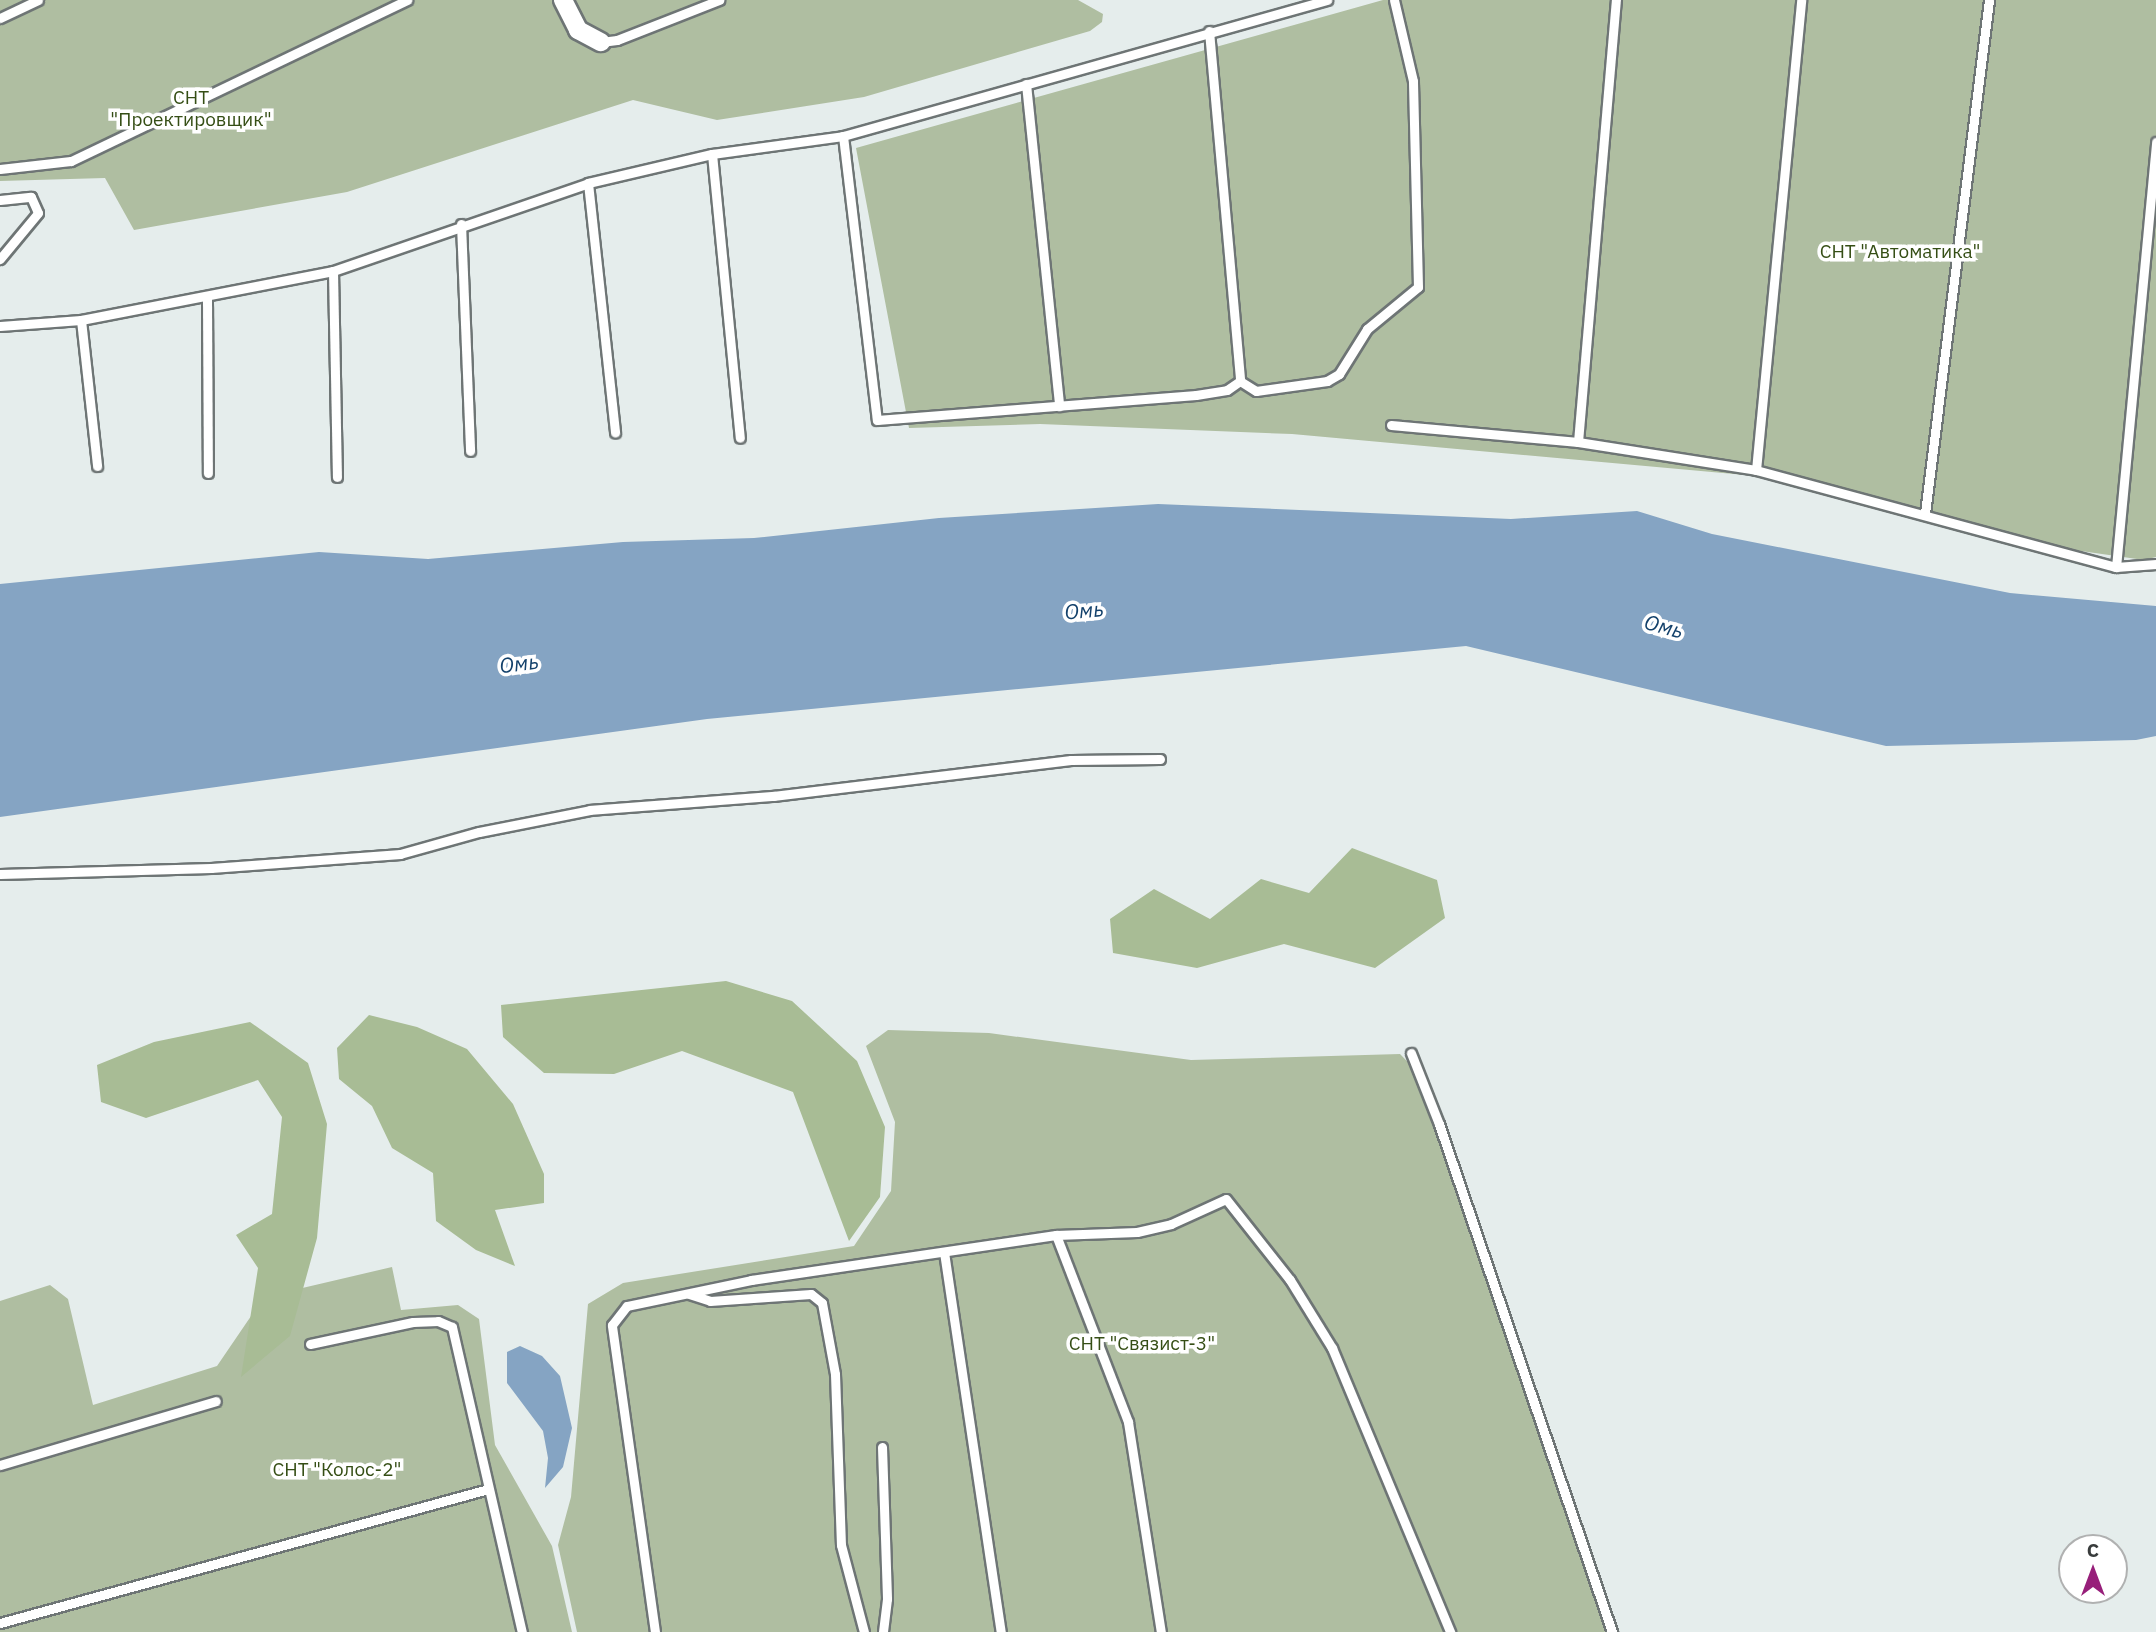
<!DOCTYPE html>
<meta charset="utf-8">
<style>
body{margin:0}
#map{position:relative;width:2156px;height:1632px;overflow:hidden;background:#e5edec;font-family:"IBM Plex Sans",sans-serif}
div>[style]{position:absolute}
.green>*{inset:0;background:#afbea1}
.forest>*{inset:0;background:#a8bc95}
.water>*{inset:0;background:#85a4c3}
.roads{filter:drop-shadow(2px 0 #6e7575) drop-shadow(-2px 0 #6e7575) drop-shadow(0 2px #6e7575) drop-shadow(0 -2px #6e7575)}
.lane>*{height:9px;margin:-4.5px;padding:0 4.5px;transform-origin:4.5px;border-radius:4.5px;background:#fff}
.street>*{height:18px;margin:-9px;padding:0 9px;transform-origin:9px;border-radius:9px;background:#fff}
span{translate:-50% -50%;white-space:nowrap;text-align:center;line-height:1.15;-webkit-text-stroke:7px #fff;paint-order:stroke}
.park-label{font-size:19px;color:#354e15}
.water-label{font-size:21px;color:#13416b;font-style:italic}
.north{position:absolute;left:2058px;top:1534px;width:70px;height:70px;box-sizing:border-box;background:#fff;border:2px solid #b0b1b1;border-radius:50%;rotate:0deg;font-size:19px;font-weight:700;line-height:28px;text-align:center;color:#393c3c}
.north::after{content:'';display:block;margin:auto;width:24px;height:32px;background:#971f7a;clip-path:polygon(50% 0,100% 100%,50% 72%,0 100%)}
</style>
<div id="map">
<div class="green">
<div style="clip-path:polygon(0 0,1078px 0,1103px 14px,1102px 22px,1090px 31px,864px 97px,717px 120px,633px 100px,347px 192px,134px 230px,105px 178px,0 181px)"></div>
<div style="clip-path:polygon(1383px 0,2156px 0,2156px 557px,2144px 560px,2032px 544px,1756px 476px,1292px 434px,1040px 424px,909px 428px,856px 148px)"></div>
<div style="clip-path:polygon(888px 1030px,989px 1033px,1191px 1060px,1400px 1054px,1431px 1086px,1617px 1632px,577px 1632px,558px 1545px,571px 1497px,588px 1304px,623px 1283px,854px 1246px,891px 1191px,895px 1122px,866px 1046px)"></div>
<div style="clip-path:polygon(392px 1267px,401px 1310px,458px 1305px,479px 1319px,495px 1445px,552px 1546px,572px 1632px,0 1632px,0 1301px,50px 1285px,68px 1299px,93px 1405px,217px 1366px,264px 1297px)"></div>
</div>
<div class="forest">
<div style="clip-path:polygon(1352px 848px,1437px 880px,1445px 918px,1375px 968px,1284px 944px,1197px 968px,1113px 953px,1110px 919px,1154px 889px,1210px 919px,1261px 879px,1309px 893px)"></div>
<div style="clip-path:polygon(726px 981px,792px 1001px,857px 1061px,885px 1127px,880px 1197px,849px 1241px,793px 1092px,682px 1051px,614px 1074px,544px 1073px,503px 1037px,501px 1005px)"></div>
<div style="clip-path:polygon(369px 1015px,417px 1027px,467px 1049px,513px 1104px,544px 1174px,544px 1203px,495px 1210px,515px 1266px,476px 1250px,436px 1221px,433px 1173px,392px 1148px,372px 1106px,339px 1079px,337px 1048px)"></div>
<div style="clip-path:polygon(250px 1022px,308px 1063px,327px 1124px,317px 1238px,290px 1336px,241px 1377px,258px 1268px,236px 1235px,272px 1214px,282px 1117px,258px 1080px,146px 1118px,101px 1102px,97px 1065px,154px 1042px)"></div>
</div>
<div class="water">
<div style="clip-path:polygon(1158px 504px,1511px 519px,1637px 511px,1712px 534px,2010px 593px,2156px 606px,2156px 736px,2136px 740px,1886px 746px,1466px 646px,707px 719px,0 817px,0 584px,319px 552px,428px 559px,623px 542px,754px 538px,939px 518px)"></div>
<div style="clip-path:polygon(520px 1346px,542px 1356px,560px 1376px,572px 1428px,563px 1467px,545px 1488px,548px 1458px,543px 1431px,507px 1383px,507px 1352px)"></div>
</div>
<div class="roads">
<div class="lane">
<div style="left:0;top:18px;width:42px;rotate:-25.3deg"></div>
<div style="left:1209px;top:31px;width:351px;rotate:84.9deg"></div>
<div style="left:601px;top:42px;width:16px;rotate:-7deg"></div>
<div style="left:617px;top:40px;width:110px;rotate:-21.4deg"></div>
<div style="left:1026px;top:84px;width:324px;rotate:84.1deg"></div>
<div style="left:843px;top:136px;width:286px;rotate:83.2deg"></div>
<div style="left:877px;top:420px;width:320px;rotate:-4.5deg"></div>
<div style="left:1196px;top:395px;width:31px;rotate:-9deg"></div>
<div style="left:1227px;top:390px;width:16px;rotate:-35deg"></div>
<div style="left:1240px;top:381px;width:19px;rotate:32deg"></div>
<div style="left:1256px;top:391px;width:72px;rotate:-8deg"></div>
<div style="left:1327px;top:381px;width:14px;rotate:-30deg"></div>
<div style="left:1339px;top:374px;width:53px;rotate:-58.1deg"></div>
<div style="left:1367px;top:329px;width:66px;rotate:-39.5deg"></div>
<div style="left:1418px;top:287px;width:206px;rotate:-91.4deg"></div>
<div style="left:1413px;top:81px;width:83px;rotate:-103.2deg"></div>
<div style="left:712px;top:154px;width:285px;rotate:84.4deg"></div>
<div style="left:0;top:169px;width:71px;rotate:-6.4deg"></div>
<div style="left:71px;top:161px;width:373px;rotate:-25.6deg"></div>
<div style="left:588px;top:183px;width:251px;rotate:83.8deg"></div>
<div style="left:0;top:200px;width:31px;rotate:-6deg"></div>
<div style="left:31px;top:197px;width:17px;rotate:66deg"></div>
<div style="left:38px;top:213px;width:60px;rotate:129.6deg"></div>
<div style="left:461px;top:224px;width:227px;rotate:87.7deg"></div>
<div style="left:333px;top:271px;width:206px;rotate:88.9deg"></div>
<div style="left:207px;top:299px;width:174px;rotate:89.7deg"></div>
<div style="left:81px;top:320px;width:147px;rotate:83.7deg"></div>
<div style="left:0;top:326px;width:81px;rotate:-4.2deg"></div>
<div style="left:81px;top:320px;width:257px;rotate:-11deg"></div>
<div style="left:333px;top:271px;width:270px;rotate:-19deg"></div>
<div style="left:588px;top:183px;width:127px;rotate:-13.2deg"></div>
<div style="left:712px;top:154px;width:132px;rotate:-7.8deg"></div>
<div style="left:843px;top:136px;width:503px;rotate:-15.69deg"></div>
<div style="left:1391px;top:425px;width:188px;rotate:5.2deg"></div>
<div style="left:1578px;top:442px;width:180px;rotate:8.9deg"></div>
<div style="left:1756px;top:470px;width:373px;rotate:15.1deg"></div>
<div style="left:2116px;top:567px;width:40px;rotate:-4.3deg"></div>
<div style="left:1578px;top:442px;width:444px;rotate:-85.1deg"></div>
<div style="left:1756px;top:470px;width:472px;rotate:-84.5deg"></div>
<div style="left:1925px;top:513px;width:517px;rotate:-82.89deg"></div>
<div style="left:2116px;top:567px;width:427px;rotate:-84.6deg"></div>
<div style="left:0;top:874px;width:211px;rotate:-1.6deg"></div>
<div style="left:211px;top:868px;width:190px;rotate:-4.2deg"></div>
<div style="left:400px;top:854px;width:82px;rotate:-15.6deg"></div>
<div style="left:479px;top:832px;width:113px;rotate:-11.2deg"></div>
<div style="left:590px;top:810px;width:184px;rotate:-4.4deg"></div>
<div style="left:773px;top:796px;width:300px;rotate:-6.9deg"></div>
<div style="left:1071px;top:760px;width:89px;rotate:-0.6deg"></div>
<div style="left:1411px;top:1053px;width:76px;rotate:68.5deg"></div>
<div style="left:1439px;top:1124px;width:537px;rotate:71.19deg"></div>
<div style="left:1056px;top:1235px;width:200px;rotate:68.9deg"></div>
<div style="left:1128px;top:1422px;width:213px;rotate:81.1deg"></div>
<div style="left:944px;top:1252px;width:384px;rotate:81.5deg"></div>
<div style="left:689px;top:1294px;width:22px;rotate:18deg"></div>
<div style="left:710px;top:1301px;width:101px;rotate:-4deg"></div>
<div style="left:811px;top:1294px;width:14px;rotate:39deg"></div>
<div style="left:822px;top:1303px;width:72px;rotate:79.6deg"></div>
<div style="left:835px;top:1374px;width:171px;rotate:88deg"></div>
<div style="left:841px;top:1545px;width:90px;rotate:75.2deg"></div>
<div style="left:310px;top:1344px;width:105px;rotate:-12.1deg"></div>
<div style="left:413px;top:1322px;width:25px;rotate:-2deg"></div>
<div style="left:438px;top:1321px;width:15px;rotate:23deg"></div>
<div style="left:452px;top:1327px;width:313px;rotate:77.1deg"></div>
<div style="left:882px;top:1447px;width:152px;rotate:88.1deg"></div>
<div style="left:887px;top:1599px;width:33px;rotate:97deg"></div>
<div style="left:0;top:1465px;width:225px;rotate:-16.5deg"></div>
<div style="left:0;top:1623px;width:506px;rotate:-15.35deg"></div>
<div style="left:655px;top:1632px;width:310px;rotate:-98deg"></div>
<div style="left:612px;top:1325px;width:24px;rotate:-52deg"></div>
<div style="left:627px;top:1306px;width:127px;rotate:-11.8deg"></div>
<div style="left:751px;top:1280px;width:308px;rotate:-8.4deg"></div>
<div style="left:1056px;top:1235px;width:81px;rotate:-2.1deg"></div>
<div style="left:1137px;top:1232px;width:35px;rotate:-13deg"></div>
<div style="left:1171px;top:1224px;width:60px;rotate:-24.4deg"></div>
<div style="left:1226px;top:1199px;width:103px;rotate:51.7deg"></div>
<div style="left:1290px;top:1280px;width:80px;rotate:58.3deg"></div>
<div style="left:1332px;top:1348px;width:308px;rotate:67.4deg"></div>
</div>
<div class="street">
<div style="left:563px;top:0;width:34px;rotate:63deg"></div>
<div style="left:578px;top:30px;width:26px;rotate:28deg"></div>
</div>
</div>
<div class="park-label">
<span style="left:191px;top:109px">СНТ<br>"Проектировщик"</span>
<span style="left:1900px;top:252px">СНТ "Автоматика"</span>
<span style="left:1142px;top:1344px">СНТ "Связист-3"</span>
<span style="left:337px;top:1470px">СНТ "Колос-2"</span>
</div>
<div class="water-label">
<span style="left:1084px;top:610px;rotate:-5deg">Омь</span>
<span style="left:1664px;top:626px;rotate:15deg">Омь</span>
<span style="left:519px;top:663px;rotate:-7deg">Омь</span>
</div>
<div class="north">С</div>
</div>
